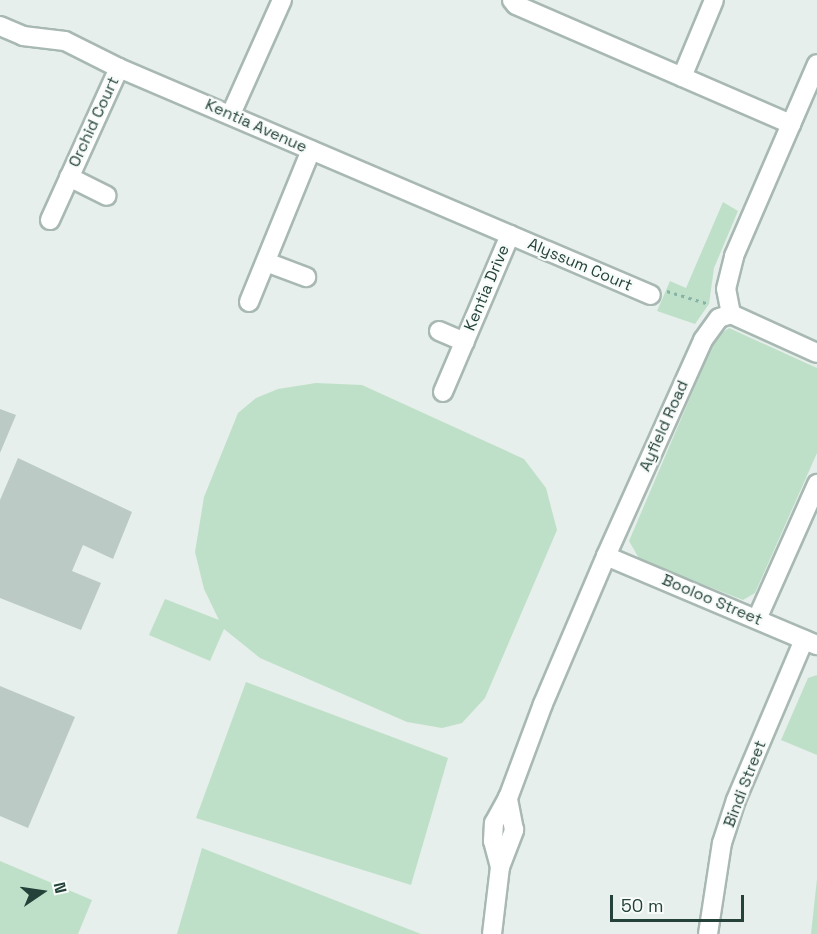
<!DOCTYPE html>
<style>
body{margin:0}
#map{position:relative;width:817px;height:934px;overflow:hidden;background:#e6efeb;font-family:"Space Grotesk",sans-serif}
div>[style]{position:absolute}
.green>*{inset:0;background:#bfe0c8}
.building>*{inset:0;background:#bbcac4}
.path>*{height:3px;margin-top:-1.5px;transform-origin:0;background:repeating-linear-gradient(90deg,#86b3a5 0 3px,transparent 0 7.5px)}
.roads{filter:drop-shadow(2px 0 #a8b8b2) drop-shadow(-2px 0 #a8b8b2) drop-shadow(0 2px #a8b8b2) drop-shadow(0 -2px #a8b8b2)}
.minor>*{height:18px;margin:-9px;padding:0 9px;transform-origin:9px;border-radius:9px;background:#fff}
span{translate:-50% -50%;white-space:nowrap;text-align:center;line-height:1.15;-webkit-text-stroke:4.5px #f7fbf9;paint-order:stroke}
.street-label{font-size:16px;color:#24423a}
.north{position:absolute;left:12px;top:862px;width:60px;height:60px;-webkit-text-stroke:4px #f7fbf9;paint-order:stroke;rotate:77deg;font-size:16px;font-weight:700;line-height:24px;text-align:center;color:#24423a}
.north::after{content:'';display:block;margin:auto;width:21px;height:27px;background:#24423a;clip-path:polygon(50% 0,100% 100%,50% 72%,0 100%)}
.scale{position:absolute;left:610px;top:895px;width:134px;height:27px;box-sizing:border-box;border:3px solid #24423a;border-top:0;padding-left:8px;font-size:18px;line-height:21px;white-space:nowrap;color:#24423a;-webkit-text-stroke:4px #f7fbf9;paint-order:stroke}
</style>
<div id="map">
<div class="green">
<div style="clip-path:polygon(723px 202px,738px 211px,714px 268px,709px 304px,695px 324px,657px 311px,670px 281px,686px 288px)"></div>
<div style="clip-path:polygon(729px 328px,817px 368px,817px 453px,755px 593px,743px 600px,640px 560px,629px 541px,716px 337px)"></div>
<div style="clip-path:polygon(316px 383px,362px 385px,524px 459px,546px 488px,557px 530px,485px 698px,462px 723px,442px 728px,407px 722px,260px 658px,224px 629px,210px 661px,149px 635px,165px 599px,219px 620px,204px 589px,195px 552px,204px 497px,238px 413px,256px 398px,278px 389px)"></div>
<div style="clip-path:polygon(817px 675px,817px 755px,781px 740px,808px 678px)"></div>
<div style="clip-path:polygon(246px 682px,448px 758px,411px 885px,196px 818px)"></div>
<div style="clip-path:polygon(202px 848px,421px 934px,177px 934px)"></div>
<div style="clip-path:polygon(0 861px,92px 900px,78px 934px,0 934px)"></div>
<div style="clip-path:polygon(817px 879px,817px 934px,811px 934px)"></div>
</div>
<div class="building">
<div style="clip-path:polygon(0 409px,16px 415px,0 453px)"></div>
<div style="clip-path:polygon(18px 458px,132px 512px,113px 559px,83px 545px,72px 571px,101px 583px,81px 630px,0 598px,0 500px)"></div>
<div style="clip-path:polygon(0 686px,75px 717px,28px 828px,0 816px)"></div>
</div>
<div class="path">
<div style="left:667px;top:291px;width:44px;rotate:17.2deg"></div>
</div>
<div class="roads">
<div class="minor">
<div style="left:512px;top:0;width:6px;rotate:51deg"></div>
<div style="left:516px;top:5px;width:300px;rotate:23.4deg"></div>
<div style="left:0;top:26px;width:25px;rotate:23deg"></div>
<div style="left:23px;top:36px;width:42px;rotate:6.8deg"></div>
<div style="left:65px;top:41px;width:60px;rotate:26.6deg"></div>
<div style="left:119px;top:68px;width:578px;rotate:23.11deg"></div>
<div style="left:682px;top:77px;width:83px;rotate:-67.4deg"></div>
<div style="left:231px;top:114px;width:125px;rotate:-65.9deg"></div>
<div style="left:69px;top:177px;width:42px;rotate:26.6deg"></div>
<div style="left:50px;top:220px;width:167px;rotate:-65.6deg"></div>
<div style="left:266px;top:262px;width:43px;rotate:20.6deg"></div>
<div style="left:249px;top:302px;width:164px;rotate:-67.8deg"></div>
<div style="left:731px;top:314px;width:25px;rotate:-101deg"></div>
<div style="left:726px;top:289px;width:34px;rotate:-76deg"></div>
<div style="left:734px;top:256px;width:209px;rotate:-66.6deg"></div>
<div style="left:731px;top:314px;width:94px;rotate:24.4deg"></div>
<div style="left:439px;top:331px;width:28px;rotate:23deg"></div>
<div style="left:443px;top:392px;width:171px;rotate:-66.9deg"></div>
<div style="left:606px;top:556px;width:229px;rotate:22.9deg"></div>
<div style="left:757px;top:619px;width:148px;rotate:-66deg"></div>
<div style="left:500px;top:867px;width:27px;rotate:-105deg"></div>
<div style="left:493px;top:841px;width:18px;rotate:-87deg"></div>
<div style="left:494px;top:823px;width:29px;rotate:-61deg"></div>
<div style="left:508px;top:798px;width:100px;rotate:-69.6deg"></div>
<div style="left:543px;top:704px;width:161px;rotate:-66.9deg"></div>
<div style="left:606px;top:556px;width:237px;rotate:-65.8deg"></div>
<div style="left:703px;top:340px;width:27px;rotate:-54deg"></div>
<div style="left:719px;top:318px;width:13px;rotate:-18deg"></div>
<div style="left:492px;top:934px;width:67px;rotate:-83.2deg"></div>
<div style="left:500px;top:867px;width:40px;rotate:-69deg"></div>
<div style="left:514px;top:830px;width:33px;rotate:-101deg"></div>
<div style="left:708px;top:934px;width:92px;rotate:-81.3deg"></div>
<div style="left:722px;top:843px;width:45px;rotate:-72deg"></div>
<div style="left:736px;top:800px;width:174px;rotate:-67deg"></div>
</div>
</div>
<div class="street-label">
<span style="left:94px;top:122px;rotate:-65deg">Orchid Court</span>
<span style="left:256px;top:126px;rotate:24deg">Kentia Avenue</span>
<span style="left:580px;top:265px;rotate:23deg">Alyssum Court</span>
<span style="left:487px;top:288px;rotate:-67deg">Kentia Drive</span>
<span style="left:664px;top:426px;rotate:-66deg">Ayfield Road</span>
<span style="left:712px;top:600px;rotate:23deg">Booloo Street</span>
<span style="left:745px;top:784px;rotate:-69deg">Bindi Street</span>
</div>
<div class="north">N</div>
<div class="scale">50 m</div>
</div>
